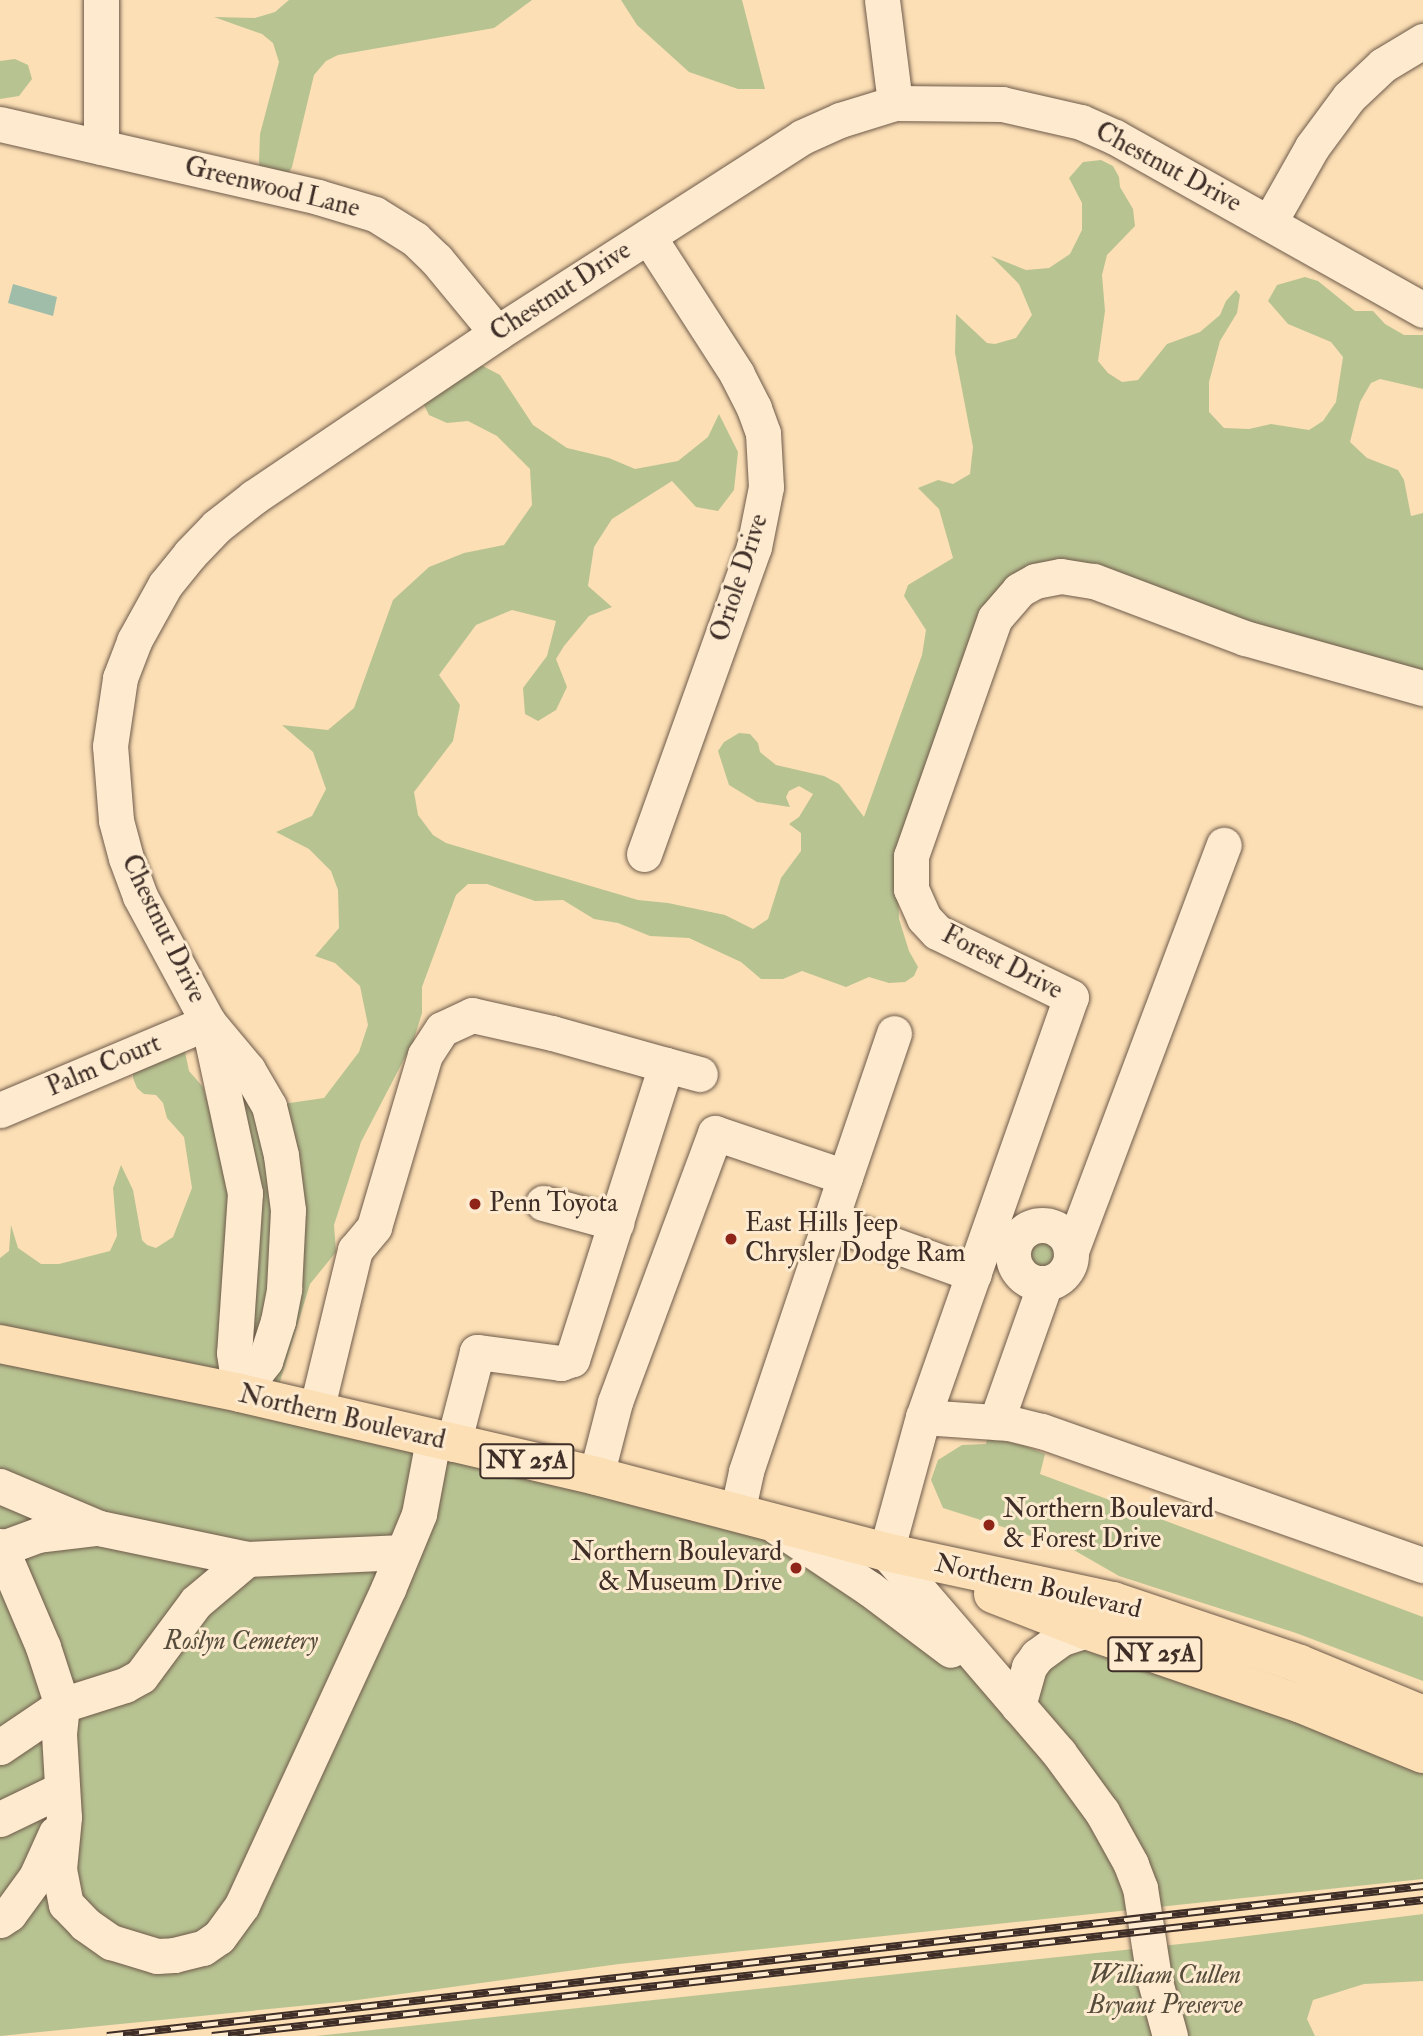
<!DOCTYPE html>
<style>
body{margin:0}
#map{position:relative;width:1423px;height:2036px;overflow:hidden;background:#fcdfb5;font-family:"IM FELL Double Pica",serif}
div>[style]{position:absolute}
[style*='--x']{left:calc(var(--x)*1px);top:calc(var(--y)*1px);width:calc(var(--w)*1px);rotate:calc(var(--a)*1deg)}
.green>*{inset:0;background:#b8c392}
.round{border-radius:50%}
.water>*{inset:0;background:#a0bdaa}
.roads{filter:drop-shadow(0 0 2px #6e5a4a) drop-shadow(0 0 2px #6e5a4a)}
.minor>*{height:35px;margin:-17.5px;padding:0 17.5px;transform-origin:17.5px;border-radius:17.5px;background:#fdeacf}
.minor>.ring{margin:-17.5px;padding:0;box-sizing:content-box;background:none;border:35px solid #fdeacf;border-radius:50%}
.major>*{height:38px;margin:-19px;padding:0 19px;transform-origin:19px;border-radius:19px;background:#fcdfb5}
.rail>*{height:8px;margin-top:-4px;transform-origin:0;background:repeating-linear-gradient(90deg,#fdeacf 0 16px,#3e2e27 0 32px);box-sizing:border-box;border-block:2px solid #3e2e27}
.dots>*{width:19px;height:19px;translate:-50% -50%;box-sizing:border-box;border:4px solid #fdeacf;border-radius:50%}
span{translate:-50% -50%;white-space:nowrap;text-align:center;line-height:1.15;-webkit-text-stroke:6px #fdeacf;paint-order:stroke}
.shield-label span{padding:2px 5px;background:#fdeacf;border:2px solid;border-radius:5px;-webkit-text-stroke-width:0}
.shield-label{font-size:24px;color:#3e2e27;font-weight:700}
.street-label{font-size:26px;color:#3e2e27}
.poi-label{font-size:26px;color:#3e2e27}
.left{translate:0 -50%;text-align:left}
.right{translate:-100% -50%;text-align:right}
.park-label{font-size:26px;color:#564c3c;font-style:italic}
</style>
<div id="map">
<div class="green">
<div style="clip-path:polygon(289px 0,532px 0,494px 28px,338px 55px,326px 61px,314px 75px,292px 167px,282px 184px,261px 179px,259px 161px,260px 134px,279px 62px,273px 43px,262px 34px,214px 17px,255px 18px,275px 12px)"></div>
<div style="clip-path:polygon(621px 0,742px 0,765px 89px,738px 89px,689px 72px,637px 25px)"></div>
<div style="clip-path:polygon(15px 59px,28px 65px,32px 79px,19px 96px,0 99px,0 61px)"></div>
<div style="clip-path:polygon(1101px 160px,1113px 166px,1119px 177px,1120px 187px,1133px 209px,1135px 226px,1107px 255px,1102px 275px,1105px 311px,1098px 361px,1108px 373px,1122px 382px,1138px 380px,1167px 344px,1200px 332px,1220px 315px,1226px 301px,1236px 290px,1240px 295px,1237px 313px,1220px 341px,1209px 382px,1209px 412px,1224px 428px,1249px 429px,1271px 424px,1309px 430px,1323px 421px,1336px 402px,1343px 357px,1331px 342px,1288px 324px,1268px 301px,1277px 285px,1305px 277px,1318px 281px,1355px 311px,1373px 311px,1385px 324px,1404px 335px,1423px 335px,1423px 389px,1380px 379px,1371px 383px,1360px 402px,1350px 442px,1367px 458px,1398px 470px,1404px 480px,1411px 516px,1423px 513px,1423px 688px,1094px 581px,1019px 590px,898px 888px,899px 919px,909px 951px,918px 967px,914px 976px,905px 982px,889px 983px,869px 977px,846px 987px,802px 971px,783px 979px,761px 979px,741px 962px,689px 938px,650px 936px,618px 923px,594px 919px,563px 900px,535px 901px,487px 884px,468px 884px,456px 895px,422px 987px,422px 1013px,413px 1042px,361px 1142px,334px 1225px,336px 1252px,310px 1284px,274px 1401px,718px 1508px,1025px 1685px,1087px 1632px,1423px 1757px,1423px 1879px,619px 1964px,350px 2001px,0 2036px,0 1258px,9px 1251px,11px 1225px,18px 1248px,41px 1264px,59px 1264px,110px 1251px,117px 1236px,113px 1188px,121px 1165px,133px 1190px,142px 1240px,147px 1245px,156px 1248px,173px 1237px,192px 1188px,184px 1137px,167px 1118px,163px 1103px,156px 1095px,144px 1094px,137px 1088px,133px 1078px,133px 1060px,184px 1047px,189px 1071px,203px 1087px,214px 1125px,208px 1022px,269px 1106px,324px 1098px,359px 1052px,368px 1025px,360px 986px,335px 963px,315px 956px,339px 928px,338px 890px,331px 871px,309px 849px,276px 832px,312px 816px,326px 789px,313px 752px,282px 725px,328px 730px,354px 708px,393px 600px,429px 567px,464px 553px,504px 545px,532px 505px,530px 469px,497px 436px,468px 421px,447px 423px,429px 415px,422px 401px,464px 367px,483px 366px,500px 375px,533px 425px,567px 448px,609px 458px,635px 469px,678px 461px,708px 437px,719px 414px,738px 452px,734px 490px,718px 511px,696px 507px,672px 481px,612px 519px,594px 547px,588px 586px,612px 607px,589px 616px,564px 646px,556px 659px,567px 687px,556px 710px,538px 721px,525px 714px,523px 688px,547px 656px,556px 621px,512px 610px,476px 625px,439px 675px,460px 705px,453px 741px,414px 792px,418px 815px,433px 835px,446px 843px,638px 900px,668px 903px,725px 915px,753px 929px,768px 919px,781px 878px,801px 851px,801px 833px,789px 824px,799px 817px,813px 794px,799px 786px,789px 791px,786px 797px,790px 807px,757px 802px,729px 785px,718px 751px,724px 742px,739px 733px,750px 734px,758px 743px,760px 752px,776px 765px,824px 776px,839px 784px,864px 817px,922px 655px,926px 630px,904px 596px,908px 585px,953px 558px,939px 509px,918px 488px,938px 480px,953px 484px,970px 474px,973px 447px,955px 353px,956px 314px,987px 343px,995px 344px,1016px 338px,1032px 315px,1019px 284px,991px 256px,1026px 270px,1049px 268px,1070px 254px,1082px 230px,1082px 203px,1069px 178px,1083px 162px)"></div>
<div class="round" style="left:1022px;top:1232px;width:42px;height:42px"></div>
<div style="clip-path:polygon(987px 1438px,1023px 1445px,1045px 1454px,1040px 1474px,1423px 1617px,1423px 1681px,1296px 1633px,1119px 1576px,1072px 1549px,943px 1508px,931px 1480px,938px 1460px,962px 1445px,986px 1444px)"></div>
<div style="clip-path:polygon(1423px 1914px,1423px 1981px,1364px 1984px,1313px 2000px,1307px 2019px,1315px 2036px,316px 2036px,1199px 1942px)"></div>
</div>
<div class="water">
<div style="clip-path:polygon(13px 284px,57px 297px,53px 316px,8px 303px)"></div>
</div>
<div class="roads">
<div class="minor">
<div style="--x:101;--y:0;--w:147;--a:90"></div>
<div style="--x:882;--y:0;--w:104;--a:82.8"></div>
<div style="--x:0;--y:124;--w:326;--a:12.9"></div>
<div style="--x:318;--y:197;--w:59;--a:16.6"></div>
<div style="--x:375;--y:214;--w:47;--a:32"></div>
<div style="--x:415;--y:239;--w:29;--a:44"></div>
<div style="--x:436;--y:259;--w:96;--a:50.5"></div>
<div style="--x:1269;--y:223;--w:87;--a:-60.5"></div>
<div style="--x:1312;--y:147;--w:62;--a:-53.5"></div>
<div style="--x:1349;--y:97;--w:47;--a:-43.3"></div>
<div style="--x:1383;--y:65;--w:47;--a:-31"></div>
<div style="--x:644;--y:854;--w:326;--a:-70.3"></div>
<div style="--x:754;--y:547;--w:61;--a:-78.7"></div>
<div style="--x:766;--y:487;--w:54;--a:-93.2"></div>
<div style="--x:763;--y:433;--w:27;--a:-110"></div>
<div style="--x:754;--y:408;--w:38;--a:-117"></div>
<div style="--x:737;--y:374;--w:164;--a:-122.8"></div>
<div style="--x:208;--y:1022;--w:175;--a:77.8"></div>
<div style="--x:245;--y:1193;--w:160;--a:93.9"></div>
<div style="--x:234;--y:1353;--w:40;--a:81.5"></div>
<div style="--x:240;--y:1393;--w:41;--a:-52"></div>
<div style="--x:265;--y:1361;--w:42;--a:-72"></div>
<div style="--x:278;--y:1321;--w:33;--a:-79"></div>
<div style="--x:284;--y:1289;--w:79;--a:-87.1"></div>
<div style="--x:288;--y:1210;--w:55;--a:-97.3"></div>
<div style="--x:281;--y:1155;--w:50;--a:-103.8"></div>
<div style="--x:269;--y:1106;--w:42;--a:-120.3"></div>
<div style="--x:248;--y:1070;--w:62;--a:-129.8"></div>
<div style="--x:208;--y:1022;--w:143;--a:-118.4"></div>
<div style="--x:140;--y:896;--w:40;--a:-110.2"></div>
<div style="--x:126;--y:858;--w:39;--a:-105"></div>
<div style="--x:116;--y:820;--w:74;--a:-94.6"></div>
<div style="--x:110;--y:746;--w:69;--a:-81.6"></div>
<div style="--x:120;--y:678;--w:40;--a:-69"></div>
<div style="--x:134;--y:641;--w:64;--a:-61"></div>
<div style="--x:165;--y:585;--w:40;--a:-51"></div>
<div style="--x:190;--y:554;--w:39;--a:-46"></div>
<div style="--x:217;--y:526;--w:47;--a:-38.1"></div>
<div style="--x:254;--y:497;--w:293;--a:-34"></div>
<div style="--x:497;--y:333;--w:363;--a:-32.7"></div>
<div style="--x:802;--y:137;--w:42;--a:-24.1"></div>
<div style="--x:840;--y:120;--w:58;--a:-17.2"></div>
<div style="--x:895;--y:103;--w:107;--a:0.5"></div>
<div style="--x:1002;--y:104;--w:81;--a:12.8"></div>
<div style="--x:1081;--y:122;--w:37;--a:24"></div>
<div style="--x:1115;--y:137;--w:353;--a:29.3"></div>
<div style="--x:666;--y:1065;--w:35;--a:15"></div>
<div style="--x:0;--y:1110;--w:226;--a:-22.9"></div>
<div style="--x:845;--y:1177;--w:152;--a:-71.2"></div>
<div style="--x:543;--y:1203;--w:76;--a:15.3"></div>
<div style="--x:830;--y:1222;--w:153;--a:19.9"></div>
<div class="ring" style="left:1013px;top:1225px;width:23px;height:23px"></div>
<div style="--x:1071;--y:1251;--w:434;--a:-69.4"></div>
<div style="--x:316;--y:1411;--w:166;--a:-76.4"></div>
<div style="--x:355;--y:1250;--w:30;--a:-50"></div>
<div style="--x:374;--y:1227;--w:179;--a:-73.5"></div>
<div style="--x:425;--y:1055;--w:31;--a:-57"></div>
<div style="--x:442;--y:1029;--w:33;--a:-25"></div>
<div style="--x:472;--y:1015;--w:82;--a:12.7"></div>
<div style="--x:552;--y:1033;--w:118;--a:15.7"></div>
<div style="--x:666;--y:1065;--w:309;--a:107.7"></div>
<div style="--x:572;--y:1359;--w:12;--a:160"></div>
<div style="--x:561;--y:1363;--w:85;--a:-172.5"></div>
<div style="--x:477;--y:1352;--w:95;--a:104.6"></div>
<div style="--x:923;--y:1417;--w:86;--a:4"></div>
<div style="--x:1009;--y:1423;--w:34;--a:14"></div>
<div style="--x:1042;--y:1431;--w:404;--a:19.4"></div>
<div style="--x:996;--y:1422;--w:146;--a:-70.5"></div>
<div style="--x:596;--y:1476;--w:76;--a:-75.6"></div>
<div style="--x:615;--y:1402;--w:287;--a:-69.6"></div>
<div style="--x:715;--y:1133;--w:137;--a:18.7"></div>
<div style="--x:845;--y:1177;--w:311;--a:108.6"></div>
<div style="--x:746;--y:1472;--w:42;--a:102.4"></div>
<div style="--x:0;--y:1486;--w:108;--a:23"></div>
<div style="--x:99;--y:1528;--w:151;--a:11.8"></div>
<div style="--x:247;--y:1559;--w:156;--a:-2.6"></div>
<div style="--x:777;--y:1527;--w:112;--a:33.7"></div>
<div style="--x:870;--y:1589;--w:101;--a:37"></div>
<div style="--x:0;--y:1546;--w:110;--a:66.9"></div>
<div style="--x:43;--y:1647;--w:61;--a:71.9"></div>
<div style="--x:62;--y:1705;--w:29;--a:96"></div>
<div style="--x:59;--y:1734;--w:83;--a:86.6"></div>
<div style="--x:64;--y:1817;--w:52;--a:95.5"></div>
<div style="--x:59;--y:1869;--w:36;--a:79"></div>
<div style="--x:66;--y:1904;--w:28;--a:46"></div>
<div style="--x:85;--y:1924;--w:32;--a:35"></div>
<div style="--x:111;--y:1942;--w:48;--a:16.9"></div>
<div style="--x:157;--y:1956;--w:17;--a:-3"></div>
<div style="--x:174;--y:1955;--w:30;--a:-14"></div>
<div style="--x:203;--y:1948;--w:19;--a:-35"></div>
<div style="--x:219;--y:1937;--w:39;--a:-54"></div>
<div style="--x:242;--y:1905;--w:348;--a:-65.2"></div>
<div style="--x:388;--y:1589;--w:81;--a:-67.5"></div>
<div style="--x:419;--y:1514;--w:75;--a:-79.3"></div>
<div style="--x:0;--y:1549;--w:40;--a:-20.2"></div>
<div style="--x:38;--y:1535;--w:57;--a:-7"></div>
<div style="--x:1018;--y:1706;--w:41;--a:-74.2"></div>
<div style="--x:1029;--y:1667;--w:14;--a:-54"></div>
<div style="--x:1037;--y:1656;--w:31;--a:-36"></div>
<div style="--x:1062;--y:1638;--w:25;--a:-18"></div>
<div style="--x:0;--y:1747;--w:75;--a:-34.1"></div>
<div style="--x:62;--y:1705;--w:66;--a:-17.6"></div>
<div style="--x:125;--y:1685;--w:18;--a:-29"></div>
<div style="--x:141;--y:1676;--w:92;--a:-53.4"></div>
<div style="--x:196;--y:1602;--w:67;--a:-40.1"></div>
<div style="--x:0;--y:1819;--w:69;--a:-25.8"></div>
<div style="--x:0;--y:1920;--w:11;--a:-34"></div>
<div style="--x:9;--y:1914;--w:46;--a:-53.9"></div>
<div style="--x:36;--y:1877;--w:48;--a:-65.6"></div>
<div style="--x:1170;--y:2036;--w:60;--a:-105.4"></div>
<div style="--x:1154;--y:1978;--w:91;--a:-98.8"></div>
<div style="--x:1140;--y:1888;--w:26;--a:-111"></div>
<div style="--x:1131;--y:1864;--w:60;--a:-119.1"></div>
<div style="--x:1102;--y:1812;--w:73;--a:-126.1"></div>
<div style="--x:1059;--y:1753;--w:265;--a:-130.7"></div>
<div style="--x:886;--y:1552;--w:140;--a:-74.7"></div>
<div style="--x:923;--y:1417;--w:445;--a:-70.6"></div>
<div style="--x:1071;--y:997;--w:149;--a:-154.1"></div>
<div style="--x:937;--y:932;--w:19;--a:-133"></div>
<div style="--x:924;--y:918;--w:32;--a:-114"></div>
<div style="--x:911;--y:889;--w:33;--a:-90"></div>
<div style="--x:911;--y:856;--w:252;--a:-70.6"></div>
<div style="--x:995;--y:618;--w:37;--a:-49"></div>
<div style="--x:1019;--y:590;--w:18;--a:-29"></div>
<div style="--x:1035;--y:581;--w:26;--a:-11"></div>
<div style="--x:1061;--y:576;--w:33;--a:9"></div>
<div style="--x:1094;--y:581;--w:161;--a:20.7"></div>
<div style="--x:1245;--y:638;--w:185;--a:15.7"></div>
</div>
<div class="major">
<div style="--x:0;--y:1344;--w:245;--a:11.5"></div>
<div style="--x:240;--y:1393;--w:366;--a:13.1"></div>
<div style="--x:596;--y:1476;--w:300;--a:14.7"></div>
<div style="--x:886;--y:1552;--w:232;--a:12.2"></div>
<div style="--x:1113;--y:1601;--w:197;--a:18.6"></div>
<div style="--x:1300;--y:1664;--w:133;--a:22.5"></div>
<div style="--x:993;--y:1594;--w:100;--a:21.2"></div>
<div style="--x:1086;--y:1630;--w:227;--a:19"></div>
<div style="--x:1301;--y:1704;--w:132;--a:22.3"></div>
</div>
</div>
<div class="rail">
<div style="--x:107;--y:2036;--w:1325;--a:-6.5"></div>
<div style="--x:212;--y:2036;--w:1219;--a:-6.41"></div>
</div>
<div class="dots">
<div style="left:475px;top:1204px;background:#8f2418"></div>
<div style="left:731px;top:1239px;background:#8f2418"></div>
<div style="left:989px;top:1525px;background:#8f2418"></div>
<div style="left:796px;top:1568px;background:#8f2418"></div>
</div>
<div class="shield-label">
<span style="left:527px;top:1461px">NY 25A</span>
<span style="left:1155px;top:1654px">NY 25A</span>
</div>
<div class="street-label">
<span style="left:1168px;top:168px;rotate:28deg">Chestnut Drive</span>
<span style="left:272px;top:188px;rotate:14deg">Greenwood Lane</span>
<span style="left:561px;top:292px;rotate:-33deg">Chestnut Drive</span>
<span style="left:740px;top:578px;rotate:-72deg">Oriole Drive</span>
<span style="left:163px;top:929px;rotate:64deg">Chestnut Drive</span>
<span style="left:1002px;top:963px;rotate:27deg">Forest Drive</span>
<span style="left:104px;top:1066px;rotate:-23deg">Palm Court</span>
<span style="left:342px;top:1418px;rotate:13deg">Northern Boulevard</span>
<span style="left:1038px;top:1587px;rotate:13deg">Northern Boulevard</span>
</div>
<div class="poi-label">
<span class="left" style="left:489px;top:1204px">Penn Toyota</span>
<span class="left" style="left:745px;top:1239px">East Hills Jeep<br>Chrysler Dodge Ram</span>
<span class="left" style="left:1003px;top:1525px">Northern Boulevard<br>&amp; Forest Drive</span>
<span class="right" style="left:782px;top:1568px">Northern Boulevard<br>&amp; Museum Drive</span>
</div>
<div class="park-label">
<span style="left:241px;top:1642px">Roslyn Cemetery</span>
<span style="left:1165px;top:1991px">William Cullen<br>Bryant Preserve</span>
</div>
</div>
